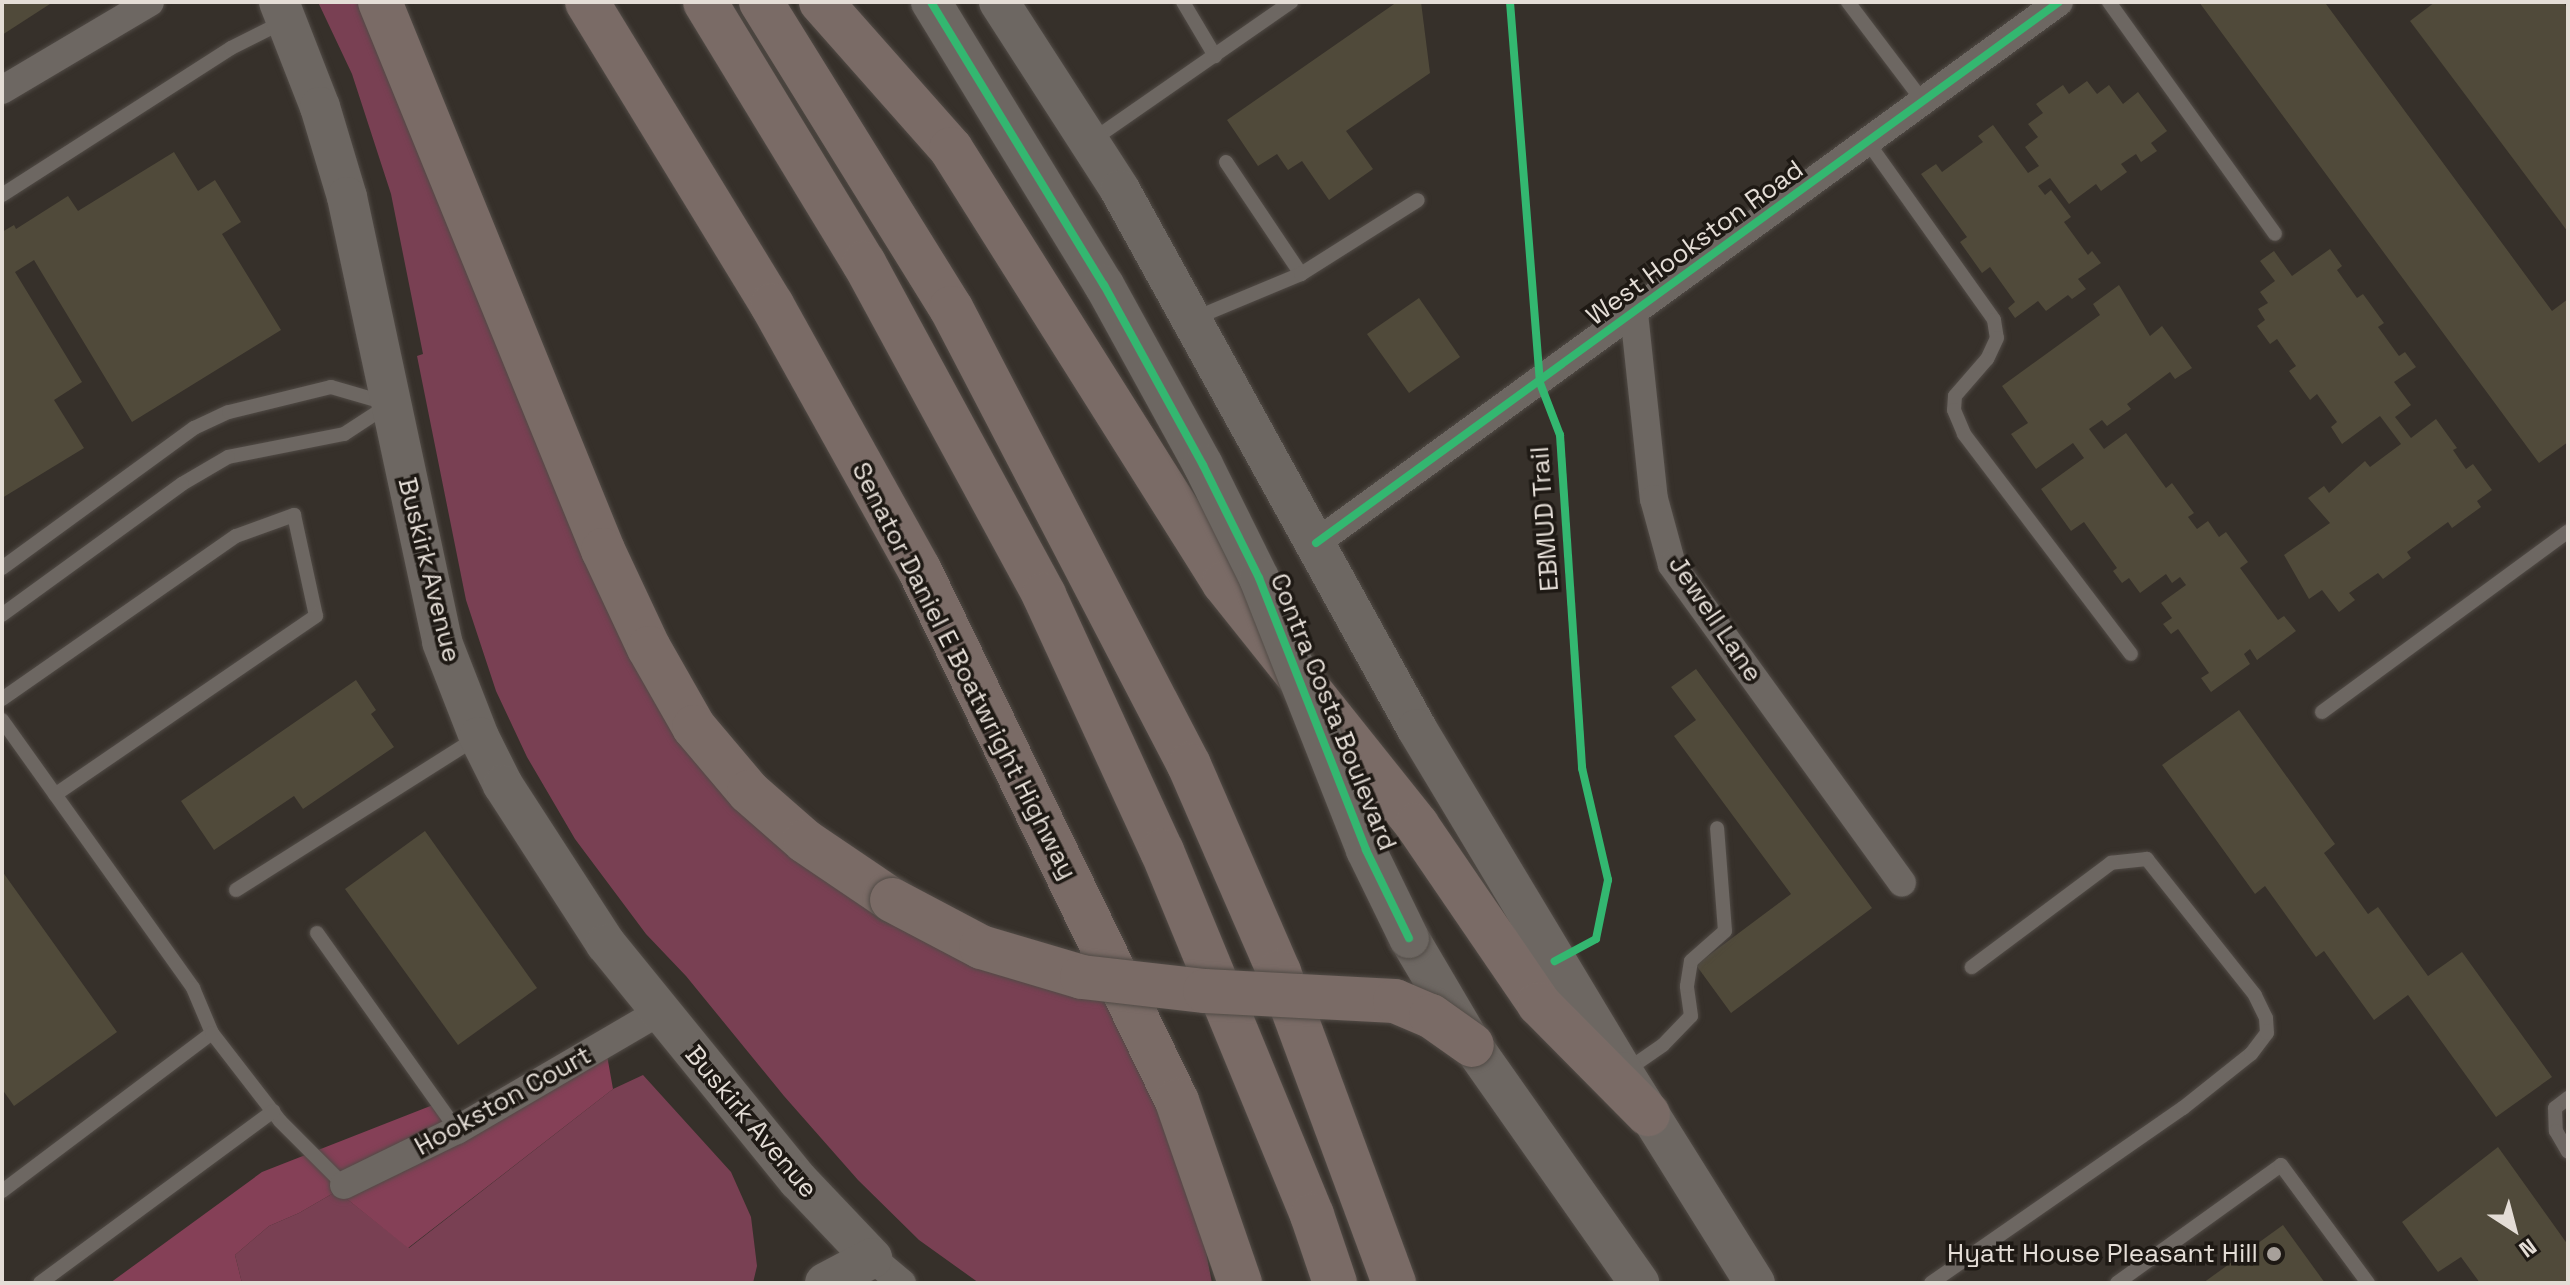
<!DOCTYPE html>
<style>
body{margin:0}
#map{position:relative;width:2570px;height:1285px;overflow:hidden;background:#36302a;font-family:"Space Grotesk",sans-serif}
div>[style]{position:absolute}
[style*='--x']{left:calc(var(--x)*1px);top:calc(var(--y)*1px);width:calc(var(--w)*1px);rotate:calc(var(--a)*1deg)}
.green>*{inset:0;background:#794053}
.forest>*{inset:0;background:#854057}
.building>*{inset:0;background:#504a3a}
.roads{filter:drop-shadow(0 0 2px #514b46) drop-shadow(0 0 2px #514b46)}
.lane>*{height:14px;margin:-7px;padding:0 7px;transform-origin:7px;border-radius:7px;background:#6d6762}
.street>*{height:28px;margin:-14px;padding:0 14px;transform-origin:14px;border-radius:14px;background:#6d6762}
.secondary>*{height:40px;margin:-20px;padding:0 20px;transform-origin:20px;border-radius:20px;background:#6d6762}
.highway>*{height:44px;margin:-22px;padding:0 22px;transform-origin:22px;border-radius:22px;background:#7a6b66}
.bridges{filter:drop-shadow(0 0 2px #514b46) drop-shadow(0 0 2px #514b46)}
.secondary-bridge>*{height:40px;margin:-20px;padding:0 20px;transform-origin:20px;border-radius:20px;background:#6d6762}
.highway-bridge>*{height:44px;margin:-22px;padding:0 22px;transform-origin:22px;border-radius:22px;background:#7a6b66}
.cycleway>*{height:8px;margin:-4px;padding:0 4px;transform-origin:4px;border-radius:4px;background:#33b770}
.dots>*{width:22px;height:22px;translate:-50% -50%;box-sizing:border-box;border:4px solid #1e1914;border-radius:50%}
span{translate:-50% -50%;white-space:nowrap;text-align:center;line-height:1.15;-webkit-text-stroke:7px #1e1914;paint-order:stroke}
.street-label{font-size:26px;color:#e4ddd6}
.poi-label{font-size:26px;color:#e4ddd6}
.right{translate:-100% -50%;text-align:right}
.frame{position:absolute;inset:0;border:4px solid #e4ddd6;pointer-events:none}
.north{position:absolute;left:2474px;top:1189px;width:80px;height:80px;-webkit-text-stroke:6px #1e1914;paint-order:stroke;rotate:144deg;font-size:22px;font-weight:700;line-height:32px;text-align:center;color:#e4ddd6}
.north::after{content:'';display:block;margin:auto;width:28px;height:36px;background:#e4ddd6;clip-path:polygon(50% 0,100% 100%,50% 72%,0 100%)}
</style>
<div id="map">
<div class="green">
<div style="clip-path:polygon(318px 2px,380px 2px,694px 727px,892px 900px,1118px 979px,1177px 1101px,1212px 1283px,979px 1283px,919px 1240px,858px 1180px,784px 1096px,686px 976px,646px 934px,575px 839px,527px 757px,496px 691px,466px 600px,417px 356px,423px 354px,391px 194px,352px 74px)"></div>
<div style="clip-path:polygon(643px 1075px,731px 1172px,751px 1217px,757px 1266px,753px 1283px,242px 1283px,235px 1255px,269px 1226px,299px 1213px,337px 1191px,409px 1248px,613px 1089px)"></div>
</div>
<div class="forest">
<div style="clip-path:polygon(605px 1044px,613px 1089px,408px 1248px,337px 1191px,299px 1213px,269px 1226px,235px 1255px,242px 1283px,110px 1283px,262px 1172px,438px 1103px,456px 1130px)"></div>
</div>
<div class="building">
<div style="clip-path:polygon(2px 2px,53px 2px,2px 35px)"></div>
<div style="clip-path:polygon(1397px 2px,1421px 2px,1430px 73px,1346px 131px,1373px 169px,1329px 200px,1302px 161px,1288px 170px,1277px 154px,1258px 166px,1227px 120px)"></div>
<div style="clip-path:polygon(2199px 2px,2329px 2px,2326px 4px,2552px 311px,2568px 299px,2568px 442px,2539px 463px)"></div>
<div style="clip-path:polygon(2435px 2px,2563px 2px,2568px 9px,2568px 232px,2410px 21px)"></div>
<div style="clip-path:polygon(2087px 81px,2097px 94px,2109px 85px,2123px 104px,2138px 92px,2167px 131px,2151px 143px,2157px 151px,2141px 162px,2136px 154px,2121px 164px,2127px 172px,2101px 191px,2096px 184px,2069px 204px,2050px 178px,2038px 186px,2045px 195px,2051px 190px,2071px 217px,2064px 222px,2088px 255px,2092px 251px,2101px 263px,2078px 279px,2086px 289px,2072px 299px,2068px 295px,2046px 311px,2038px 301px,2015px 318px,2008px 308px,2015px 302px,1990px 267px,1982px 273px,1960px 242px,1967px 237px,1921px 174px,1936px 164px,1942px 172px,1983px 142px,1978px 136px,1993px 125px,2028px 173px,2039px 166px,2025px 147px,2038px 137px,2028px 124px,2043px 113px,2036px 104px,2063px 85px,2069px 94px)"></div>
<div style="clip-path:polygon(174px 152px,198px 191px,215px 180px,241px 222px,222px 234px,281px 330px,132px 422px,34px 260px,15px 272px,82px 382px,54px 400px,84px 448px,2px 498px,2px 232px,14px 225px,16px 229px,68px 196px,78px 211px)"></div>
<div style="clip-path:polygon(2330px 249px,2342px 266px,2337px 270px,2357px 298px,2363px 294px,2384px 323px,2378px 327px,2399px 356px,2405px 352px,2416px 367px,2394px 382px,2411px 405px,2395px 417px,2411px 438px,2436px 419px,2457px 448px,2453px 450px,2466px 469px,2473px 464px,2492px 490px,2477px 501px,2481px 507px,2452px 528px,2448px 522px,2407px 552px,2411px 558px,2383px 579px,2378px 573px,2349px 593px,2355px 600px,2339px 612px,2322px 590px,2309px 599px,2284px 555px,2330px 523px,2308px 498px,2324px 486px,2329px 493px,2365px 461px,2370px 467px,2401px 444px,2380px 416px,2342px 444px,2331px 427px,2337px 422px,2317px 394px,2310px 400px,2289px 371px,2296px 366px,2277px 339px,2270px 344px,2257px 326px,2265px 320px,2258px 309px,2268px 303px,2260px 292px,2275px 281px,2260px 261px,2274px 251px,2292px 276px)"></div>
<div style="clip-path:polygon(2119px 285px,2150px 336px,2162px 326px,2192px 368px,2175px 379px,2170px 372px,2127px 404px,2131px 409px,2107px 426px,2102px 420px,2089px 429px,2104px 449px,2126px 433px,2166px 488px,2172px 483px,2194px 513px,2188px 517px,2197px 529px,2208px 521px,2219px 537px,2226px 532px,2248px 562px,2240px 568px,2278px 620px,2284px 616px,2296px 631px,2257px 660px,2250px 649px,2244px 654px,2250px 664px,2211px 692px,2201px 678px,2209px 673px,2178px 629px,2171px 634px,2163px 624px,2172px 618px,2161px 603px,2186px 585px,2180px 577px,2172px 583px,2166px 574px,2140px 593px,2129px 578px,2122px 583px,2113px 571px,2117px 568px,2084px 522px,2071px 531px,2041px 489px,2084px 458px,2073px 443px,2036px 469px,2011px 434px,2028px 423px,2002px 386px,2100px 315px,2093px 304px)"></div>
<div style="clip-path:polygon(1419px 298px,1460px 357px,1409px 393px,1367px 334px)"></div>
<div style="clip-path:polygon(1696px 669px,1872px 908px,1731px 1013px,1696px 965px,1791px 894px,1674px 736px,1696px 720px,1671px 687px)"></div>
<div style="clip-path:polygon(356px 680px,376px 710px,371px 714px,394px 747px,303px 809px,294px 796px,214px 850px,181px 801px)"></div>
<div style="clip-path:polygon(2239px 710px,2335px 844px,2324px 853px,2368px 914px,2378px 907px,2428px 976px,2462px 952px,2552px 1077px,2496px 1117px,2408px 995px,2374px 1020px,2324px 951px,2316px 957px,2265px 886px,2255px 894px,2162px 765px)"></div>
<div style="clip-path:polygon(425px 831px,537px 988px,458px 1045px,345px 889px)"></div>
<div style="clip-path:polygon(2px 871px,117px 1032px,14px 1106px,2px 1089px)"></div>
<div style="clip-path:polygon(2498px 1147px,2568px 1245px,2568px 1283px,2480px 1283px,2461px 1257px,2438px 1272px,2402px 1222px)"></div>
<div style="clip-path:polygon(2283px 1225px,2325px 1283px,2203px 1283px)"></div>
</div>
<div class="roads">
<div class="lane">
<div style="--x:1183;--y:2;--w:63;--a:59.3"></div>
<div style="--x:1848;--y:2;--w:123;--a:52.9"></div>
<div style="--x:2109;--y:2;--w:285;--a:54.4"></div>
<div style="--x:1091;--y:141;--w:244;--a:-34.8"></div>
<div style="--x:1867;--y:141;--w:219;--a:54.6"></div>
<div style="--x:1994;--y:320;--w:18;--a:81"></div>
<div style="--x:1997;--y:338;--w:23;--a:115"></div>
<div style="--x:1987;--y:359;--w:49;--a:130.9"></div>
<div style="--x:1955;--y:396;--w:14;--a:94"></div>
<div style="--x:1954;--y:410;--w:26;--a:67"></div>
<div style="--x:1964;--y:434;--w:276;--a:52.8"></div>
<div style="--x:1226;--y:162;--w:135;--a:56.2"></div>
<div style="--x:2;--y:195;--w:272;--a:-32.7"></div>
<div style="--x:231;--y:48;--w:58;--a:-26.6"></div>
<div style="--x:1193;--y:319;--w:117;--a:-22.6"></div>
<div style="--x:1301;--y:274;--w:138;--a:-32.3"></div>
<div style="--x:2;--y:568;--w:238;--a:-36.1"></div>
<div style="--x:194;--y:428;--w:38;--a:-25"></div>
<div style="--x:229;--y:412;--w:105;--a:-13.8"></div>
<div style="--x:331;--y:387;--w:61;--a:16.1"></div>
<div style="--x:390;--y:404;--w:55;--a:146.9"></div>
<div style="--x:344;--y:434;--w:118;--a:168.8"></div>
<div style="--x:228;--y:457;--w:53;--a:149.6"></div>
<div style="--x:182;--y:484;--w:223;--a:144"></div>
<div style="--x:2;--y:699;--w:285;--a:-34.9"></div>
<div style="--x:236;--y:536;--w:62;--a:-19.9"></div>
<div style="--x:294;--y:515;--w:103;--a:77.7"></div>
<div style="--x:316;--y:616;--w:316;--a:145.6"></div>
<div style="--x:2322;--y:712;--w:305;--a:-36.3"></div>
<div style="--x:2;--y:720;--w:329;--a:54.5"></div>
<div style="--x:193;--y:988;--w:49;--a:67.1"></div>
<div style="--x:212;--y:1033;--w:263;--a:143"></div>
<div style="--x:236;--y:890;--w:283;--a:-32.3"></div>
<div style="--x:317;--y:933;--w:242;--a:54.6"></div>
<div style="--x:212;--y:1033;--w:111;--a:52.3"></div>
<div style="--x:280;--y:1121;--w:91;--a:45"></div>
<div style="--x:1624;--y:1072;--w:47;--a:-34.7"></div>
<div style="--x:1663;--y:1045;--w:40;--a:-46"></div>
<div style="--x:1691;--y:1016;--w:30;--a:-98"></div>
<div style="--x:1687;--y:986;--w:25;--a:-81"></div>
<div style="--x:1691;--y:961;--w:45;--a:-41.4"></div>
<div style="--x:1725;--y:931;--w:103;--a:-94.4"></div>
<div style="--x:2568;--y:1098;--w:16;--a:142"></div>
<div style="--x:2555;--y:1108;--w:23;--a:88"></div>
<div style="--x:2556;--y:1131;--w:24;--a:60"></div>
<div style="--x:40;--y:1283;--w:290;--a:-36.4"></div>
<div style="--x:1931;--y:1283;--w:307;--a:-34.8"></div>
<div style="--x:2183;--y:1108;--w:87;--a:-38.5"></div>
<div style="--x:2251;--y:1054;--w:26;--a:-53"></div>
<div style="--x:2267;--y:1033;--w:15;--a:-94"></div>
<div style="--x:2266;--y:1018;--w:25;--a:-116"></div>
<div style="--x:2255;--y:995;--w:174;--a:-128.5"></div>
<div style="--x:2147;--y:859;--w:36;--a:174"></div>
<div style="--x:2111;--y:863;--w:174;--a:143.2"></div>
<div style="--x:2117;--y:1283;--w:202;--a:-35.7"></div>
<div style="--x:2281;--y:1165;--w:147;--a:53.6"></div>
</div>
<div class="street">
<div style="--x:2;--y:90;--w:172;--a:-30.7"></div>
<div style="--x:1634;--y:313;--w:187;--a:83.9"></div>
<div style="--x:1654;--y:499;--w:68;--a:74.7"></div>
<div style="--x:1672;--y:565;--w:392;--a:54.1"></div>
<div style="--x:1316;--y:543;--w:919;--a:-36.06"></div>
<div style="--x:344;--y:1185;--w:126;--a:-26"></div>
<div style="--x:457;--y:1130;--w:234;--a:-30.3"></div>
<div style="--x:872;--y:1258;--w:39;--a:40"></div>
</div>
<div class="secondary">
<div style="--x:279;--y:2;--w:113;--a:68.7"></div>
<div style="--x:320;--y:107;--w:94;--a:73.3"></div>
<div style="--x:347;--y:197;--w:455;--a:77.9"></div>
<div style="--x:442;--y:642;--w:102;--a:68.7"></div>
<div style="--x:479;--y:737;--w:54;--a:63.4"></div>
<div style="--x:503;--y:785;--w:189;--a:57.1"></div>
<div style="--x:606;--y:944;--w:304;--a:50.9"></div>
<div style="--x:798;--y:1180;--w:108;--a:46.5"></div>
<div style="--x:999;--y:2;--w:224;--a:57.2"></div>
<div style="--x:1120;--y:190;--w:615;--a:61.14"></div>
<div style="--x:1417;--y:729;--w:400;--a:59"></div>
<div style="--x:1623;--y:1072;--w:249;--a:58"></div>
<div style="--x:1409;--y:938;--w:124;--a:59.5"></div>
<div style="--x:1472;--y:1045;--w:291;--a:54.9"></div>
<div style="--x:825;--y:1283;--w:53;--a:-28"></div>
</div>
<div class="highway">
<div style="--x:380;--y:2;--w:592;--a:67.86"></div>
<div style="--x:603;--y:550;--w:108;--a:64.9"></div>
<div style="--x:649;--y:648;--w:91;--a:60.3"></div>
<div style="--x:694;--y:727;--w:85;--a:49.8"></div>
<div style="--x:749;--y:792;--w:74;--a:41.2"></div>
<div style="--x:805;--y:841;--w:105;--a:34.1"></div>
<div style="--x:587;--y:2;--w:355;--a:58.6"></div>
<div style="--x:772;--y:305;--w:302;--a:60.9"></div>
<div style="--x:919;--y:569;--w:591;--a:64.13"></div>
<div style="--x:1177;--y:1101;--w:193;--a:70.9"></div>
<div style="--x:705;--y:2;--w:306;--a:58.7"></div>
<div style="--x:864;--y:263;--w:378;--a:61.5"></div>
<div style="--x:1044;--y:595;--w:282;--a:65.3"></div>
<div style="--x:1162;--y:851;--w:394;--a:67.6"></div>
<div style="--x:1312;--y:1215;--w:72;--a:71.3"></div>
<div style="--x:761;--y:2;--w:360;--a:58.2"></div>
<div style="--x:951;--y:308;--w:515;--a:62.49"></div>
<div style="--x:1189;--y:765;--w:226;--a:66.5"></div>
<div style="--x:1279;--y:972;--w:332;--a:69.7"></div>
<div style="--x:821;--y:2;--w:196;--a:48.5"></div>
<div style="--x:951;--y:149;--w:513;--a:57.83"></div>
<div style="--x:1224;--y:583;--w:310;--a:51.4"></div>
<div style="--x:1417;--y:825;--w:217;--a:55.7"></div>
<div style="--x:1539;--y:1004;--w:155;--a:45.3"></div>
</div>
</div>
<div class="bridges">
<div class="secondary-bridge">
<div style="--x:931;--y:2;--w:332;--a:58.6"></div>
<div style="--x:1104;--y:285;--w:205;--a:61.2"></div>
<div style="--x:1203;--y:465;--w:126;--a:63.6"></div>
<div style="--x:1259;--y:578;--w:292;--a:68.5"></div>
<div style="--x:1366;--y:850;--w:98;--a:64"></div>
</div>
<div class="highway-bridge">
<div style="--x:892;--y:900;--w:101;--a:27.8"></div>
<div style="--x:981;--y:947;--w:105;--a:16.5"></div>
<div style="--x:1082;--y:977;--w:124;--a:6.5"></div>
<div style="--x:1205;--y:991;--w:190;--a:3"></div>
<div style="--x:1395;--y:1001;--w:39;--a:23"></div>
<div style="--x:1431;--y:1016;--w:50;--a:35.3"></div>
</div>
</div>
<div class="cycleway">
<div style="--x:931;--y:2;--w:332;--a:58.6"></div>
<div style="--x:1104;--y:285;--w:205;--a:61.2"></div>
<div style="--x:1203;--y:465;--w:126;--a:63.6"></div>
<div style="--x:1259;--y:578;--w:292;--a:68.5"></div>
<div style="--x:1366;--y:850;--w:98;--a:64"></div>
<div style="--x:1510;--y:2;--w:382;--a:85.5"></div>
<div style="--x:1540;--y:383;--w:56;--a:69"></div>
<div style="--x:1560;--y:435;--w:334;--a:86.2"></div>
<div style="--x:1582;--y:768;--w:115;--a:76.9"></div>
<div style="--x:1608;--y:880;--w:60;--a:101.5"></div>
<div style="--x:1596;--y:939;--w:47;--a:151.8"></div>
<div style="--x:1316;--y:543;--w:919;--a:-36.06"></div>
</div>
<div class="dots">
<div style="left:2274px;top:1254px;background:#a7a09a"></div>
</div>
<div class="street-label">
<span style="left:1695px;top:243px;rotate:-36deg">West Hookston Road</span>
<span style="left:1545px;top:519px;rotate:-94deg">EBMUD Trail</span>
<span style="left:429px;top:570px;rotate:76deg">Buskirk Avenue</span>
<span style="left:1715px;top:619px;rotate:56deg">Jewell Lane</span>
<span style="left:964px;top:671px;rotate:63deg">Senator Daniel E Boatwright Highway</span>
<span style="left:1333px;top:712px;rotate:68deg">Contra Costa Boulevard</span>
<span style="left:503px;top:1101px;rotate:-29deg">Hookston Court</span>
<span style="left:751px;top:1122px;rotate:50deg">Buskirk Avenue</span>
</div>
<div class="poi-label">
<span class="right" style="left:2258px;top:1254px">Hyatt House Pleasant Hill</span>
</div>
<div class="frame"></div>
<div class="north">N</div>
</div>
